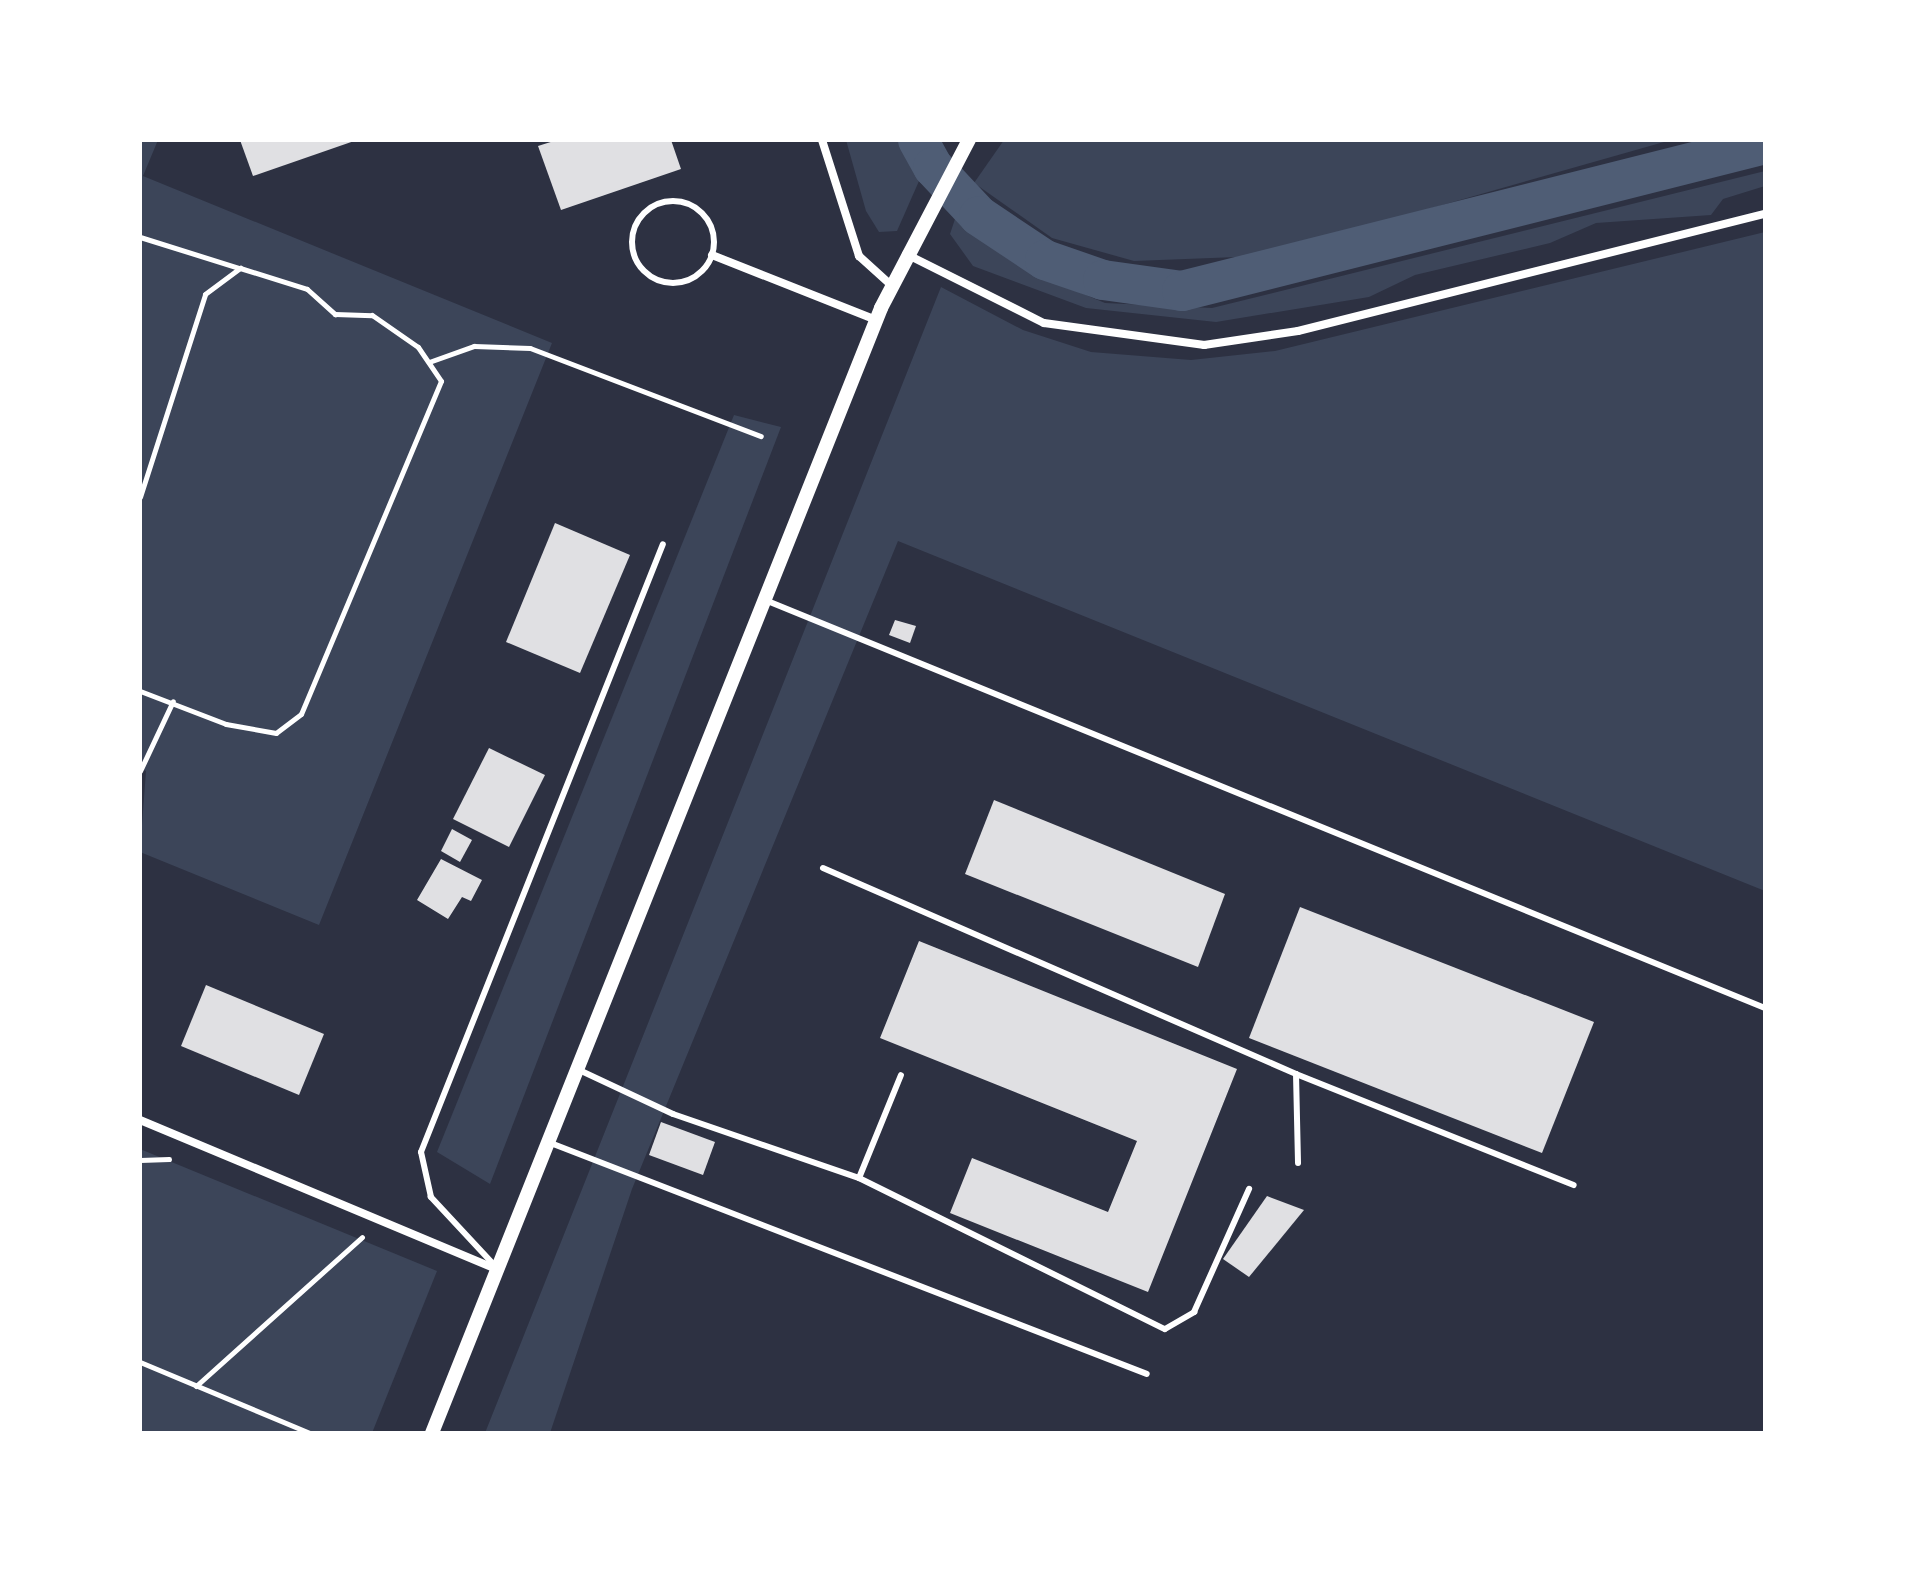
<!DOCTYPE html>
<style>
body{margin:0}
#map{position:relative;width:1905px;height:1573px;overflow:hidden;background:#2d3142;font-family:Cabin,sans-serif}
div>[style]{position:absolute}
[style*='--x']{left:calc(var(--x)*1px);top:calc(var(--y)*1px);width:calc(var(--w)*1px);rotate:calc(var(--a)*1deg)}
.green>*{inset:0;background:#3c4559}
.canal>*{height:40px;margin:-20px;padding:0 20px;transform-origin:20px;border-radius:20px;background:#4f5d75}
.building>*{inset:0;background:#e0e0e3}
.path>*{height:5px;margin:-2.5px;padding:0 2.5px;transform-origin:2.5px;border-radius:2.5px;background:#fff}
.service>*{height:6px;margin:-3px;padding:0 3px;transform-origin:3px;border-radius:3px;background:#fff}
.service>.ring{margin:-3px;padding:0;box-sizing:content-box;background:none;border:6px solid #fff;border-radius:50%}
.minor>*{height:8px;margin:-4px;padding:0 4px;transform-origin:4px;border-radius:4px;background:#fff}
.tertiary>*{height:14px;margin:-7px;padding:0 7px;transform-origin:7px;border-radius:7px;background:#fff}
span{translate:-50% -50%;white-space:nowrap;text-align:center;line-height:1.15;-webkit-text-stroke:6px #fff;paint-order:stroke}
.frame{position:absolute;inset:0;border:142px solid #fff;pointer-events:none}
</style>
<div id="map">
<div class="green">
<div style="clip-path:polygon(140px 140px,158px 140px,143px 176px,552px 343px,319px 925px,140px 852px,146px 771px,140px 768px)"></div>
<div style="clip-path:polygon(846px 140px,898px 140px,919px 181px,897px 231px,879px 232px,866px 211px)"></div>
<div style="clip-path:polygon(1004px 140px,1671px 140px,1263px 256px,1134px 261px,1052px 238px,974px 183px)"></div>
<div style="clip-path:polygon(1765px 171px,1765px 186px,1723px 199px,1711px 215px,1596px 223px,1550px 243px,1415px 275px,1369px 297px,1216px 322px,1086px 308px,973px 266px,950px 234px,956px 216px,1033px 273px,1105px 303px,1212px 308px)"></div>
<div style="clip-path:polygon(1765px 232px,1765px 891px,898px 541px,632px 1189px,550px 1433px,485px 1433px,941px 287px,1023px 330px,1091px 352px,1191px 360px,1275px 351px)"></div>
<div style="clip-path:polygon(734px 415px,781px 427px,490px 1184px,437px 1152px)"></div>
<div style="clip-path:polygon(140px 1149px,437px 1271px,372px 1433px,140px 1433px)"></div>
</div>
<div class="canal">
<div style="--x:918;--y:140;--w:31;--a:61"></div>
<div style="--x:933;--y:167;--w:67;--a:46.8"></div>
<div style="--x:979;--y:216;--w:79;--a:33.7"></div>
<div style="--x:1045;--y:260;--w:61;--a:19"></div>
<div style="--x:1103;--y:280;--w:80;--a:7.9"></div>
<div style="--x:1182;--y:291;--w:601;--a:-14.15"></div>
</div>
<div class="building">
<div style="clip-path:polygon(240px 140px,357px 140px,253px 176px)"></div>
<div style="clip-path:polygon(557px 140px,671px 140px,681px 169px,561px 210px,538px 146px)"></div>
<div style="clip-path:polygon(555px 523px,630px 555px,580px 673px,506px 642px)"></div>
<div style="clip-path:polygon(895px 620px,916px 626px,910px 643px,889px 635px)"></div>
<div style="clip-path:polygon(489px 748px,545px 775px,509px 847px,453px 819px)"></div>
<div style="clip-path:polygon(994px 800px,1225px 894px,1198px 967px,965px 874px)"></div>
<div style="clip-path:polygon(452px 829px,472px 840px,460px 862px,441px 851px)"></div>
<div style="clip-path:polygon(441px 859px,482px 880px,471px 901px,462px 897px,448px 919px,417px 900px)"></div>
<div style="clip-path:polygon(1300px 907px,1594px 1022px,1542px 1153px,1249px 1038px)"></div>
<div style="clip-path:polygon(919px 941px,1237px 1069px,1148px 1292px,950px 1213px,972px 1158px,1108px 1212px,1137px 1141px,880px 1038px)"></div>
<div style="clip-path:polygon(206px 985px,324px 1034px,299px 1095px,181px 1046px)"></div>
<div style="clip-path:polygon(661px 1122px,715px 1142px,703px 1175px,649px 1155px)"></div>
<div style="clip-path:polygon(1267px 1196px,1304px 1210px,1249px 1277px,1223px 1259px)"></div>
</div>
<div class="path">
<div style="--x:140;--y:237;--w:104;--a:17.4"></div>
<div style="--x:429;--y:362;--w:48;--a:-19.6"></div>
<div style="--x:474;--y:346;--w:56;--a:2"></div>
<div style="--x:530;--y:348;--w:247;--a:20.9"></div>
<div style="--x:140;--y:497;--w:213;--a:-72.2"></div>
<div style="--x:205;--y:294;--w:44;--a:-36.6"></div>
<div style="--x:240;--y:268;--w:70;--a:17.4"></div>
<div style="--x:307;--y:289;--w:38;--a:42"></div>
<div style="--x:335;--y:314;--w:37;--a:2"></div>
<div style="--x:372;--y:315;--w:56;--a:34.8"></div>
<div style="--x:418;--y:347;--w:41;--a:55.9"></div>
<div style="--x:441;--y:381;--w:361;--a:112.8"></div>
<div style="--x:301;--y:714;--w:31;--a:143"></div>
<div style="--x:276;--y:733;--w:51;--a:-169.8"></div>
<div style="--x:226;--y:724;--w:92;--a:-159"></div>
<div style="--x:140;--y:771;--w:77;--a:-64.8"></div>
<div style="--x:140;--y:1160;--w:29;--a:-2"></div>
<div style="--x:140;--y:1362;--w:184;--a:22.7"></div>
<div style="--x:196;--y:1386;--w:223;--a:-41.9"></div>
</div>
<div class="service">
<div class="ring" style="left:632px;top:201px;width:76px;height:76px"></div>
<div style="--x:765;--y:600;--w:1080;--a:22.2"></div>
<div style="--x:823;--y:868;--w:516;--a:23.53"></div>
<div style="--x:1296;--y:1074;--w:299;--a:21.8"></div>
<div style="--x:577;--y:1069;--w:106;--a:25.1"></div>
<div style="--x:673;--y:1114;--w:197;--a:19"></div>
<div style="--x:859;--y:1178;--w:341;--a:26.3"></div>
<div style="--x:1165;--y:1329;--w:34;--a:-30"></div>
<div style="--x:1194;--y:1312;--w:135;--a:-65.9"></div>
<div style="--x:1296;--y:1074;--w:89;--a:88.7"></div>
<div style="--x:548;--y:1142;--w:642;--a:21.17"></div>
<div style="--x:859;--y:1178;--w:111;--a:-67.8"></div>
<div style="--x:496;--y:1267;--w:96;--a:-132.9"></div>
<div style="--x:431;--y:1197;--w:46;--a:-102.5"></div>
<div style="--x:421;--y:1152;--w:654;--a:-68.3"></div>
</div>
<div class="minor">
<div style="--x:822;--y:140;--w:122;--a:72.3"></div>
<div style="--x:859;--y:256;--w:43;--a:42.2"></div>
<div style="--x:906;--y:254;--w:154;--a:26.6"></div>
<div style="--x:1044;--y:323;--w:162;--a:7.8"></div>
<div style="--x:1204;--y:345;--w:95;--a:-8.5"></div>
<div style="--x:1298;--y:331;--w:481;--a:-14.1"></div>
<div style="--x:712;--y:255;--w:176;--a:21.6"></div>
<div style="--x:140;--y:1120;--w:387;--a:22.7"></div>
</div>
<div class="tertiary">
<div style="--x:432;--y:1433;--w:1211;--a:-68.24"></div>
<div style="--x:881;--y:308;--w:190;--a:-62.4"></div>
</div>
<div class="frame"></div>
</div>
